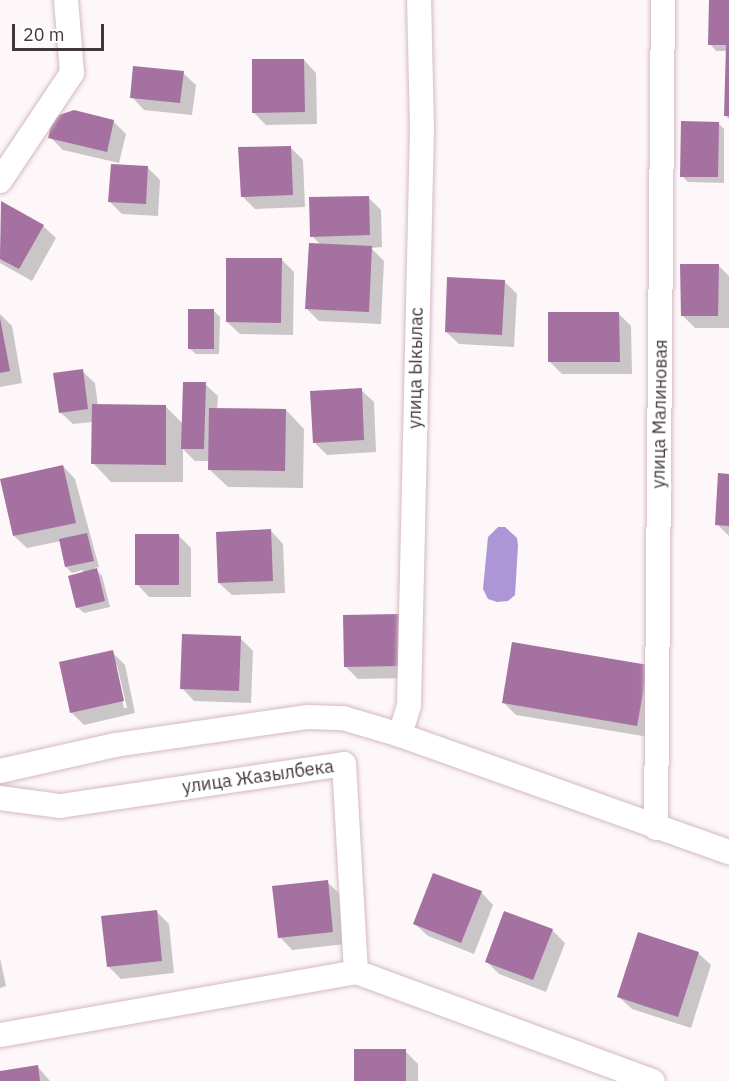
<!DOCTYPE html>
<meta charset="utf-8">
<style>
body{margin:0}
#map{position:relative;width:729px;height:1081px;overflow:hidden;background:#fdf7f9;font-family:"IBM Plex Sans",sans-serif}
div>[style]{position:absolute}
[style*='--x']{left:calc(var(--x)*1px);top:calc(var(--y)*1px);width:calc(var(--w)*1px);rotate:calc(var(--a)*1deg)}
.water>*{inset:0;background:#ac96d5}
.shadow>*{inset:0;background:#0003}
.building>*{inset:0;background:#a471a1}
.roads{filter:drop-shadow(0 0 2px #d4b9c1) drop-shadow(0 0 2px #d4b9c1)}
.street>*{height:24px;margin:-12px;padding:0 12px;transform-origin:12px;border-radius:12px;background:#fff}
span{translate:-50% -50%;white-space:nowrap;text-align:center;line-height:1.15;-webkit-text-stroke:6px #fff;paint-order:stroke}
.street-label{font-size:18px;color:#42373b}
.scale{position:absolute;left:12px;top:24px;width:92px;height:27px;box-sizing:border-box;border:3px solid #42373b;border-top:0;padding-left:8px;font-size:18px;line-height:21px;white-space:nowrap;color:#42373b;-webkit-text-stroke:4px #fff;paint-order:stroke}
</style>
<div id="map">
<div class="water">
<div style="clip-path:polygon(498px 527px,505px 527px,517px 538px,518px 546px,515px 595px,508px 601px,497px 602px,488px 599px,483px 589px,488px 537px)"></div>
</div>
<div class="shadow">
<div style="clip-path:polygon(711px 0,729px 0,729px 119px,726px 116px,727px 51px,716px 51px,710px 44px)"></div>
<div style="clip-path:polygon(304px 60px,316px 73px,317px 124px,266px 125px,253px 112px)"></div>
<div style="clip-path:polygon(183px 73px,196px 85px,192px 115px,144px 110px,132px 97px)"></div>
<div style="clip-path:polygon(113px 121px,126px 134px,119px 163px,63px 150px,50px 137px)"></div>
<div style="clip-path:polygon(718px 123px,724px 129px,724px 183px,688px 182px,682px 176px)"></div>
<div style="clip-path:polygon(290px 147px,303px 160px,305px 207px,255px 209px,242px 196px)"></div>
<div style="clip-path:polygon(148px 168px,160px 180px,158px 216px,122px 214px,110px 202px)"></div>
<div style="clip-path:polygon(369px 198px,381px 210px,382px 247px,371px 248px,384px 261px,381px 324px,319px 321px,307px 309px,321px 245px,312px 236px)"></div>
<div style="clip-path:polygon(2px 203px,43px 226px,56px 238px,32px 281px,0 263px)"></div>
<div style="clip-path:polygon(281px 259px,294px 272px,293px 335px,240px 334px,227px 322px)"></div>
<div style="clip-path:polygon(718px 265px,729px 276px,729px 328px,695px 328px,682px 315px)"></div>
<div style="clip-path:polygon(505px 282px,517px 294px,514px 347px,459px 344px,446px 332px)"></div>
<div style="clip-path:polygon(214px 311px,220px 317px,219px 354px,196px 354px,189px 348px)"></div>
<div style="clip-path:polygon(0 314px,12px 326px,22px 383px,0 387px)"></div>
<div style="clip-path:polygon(619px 314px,631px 326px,632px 374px,562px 374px,549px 361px)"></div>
<div style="clip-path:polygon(82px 371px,95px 383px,98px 406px,165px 406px,183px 424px,205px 384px,218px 396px,217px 410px,286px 410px,304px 429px,303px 488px,228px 487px,209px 469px,209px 461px,195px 461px,183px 449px,183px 482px,111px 482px,93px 463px,93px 422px,73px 424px,60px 412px)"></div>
<div style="clip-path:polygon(361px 390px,374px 402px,376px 452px,327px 455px,314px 442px)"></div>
<div style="clip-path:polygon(63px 466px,75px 479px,99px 567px,94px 568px,102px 576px,110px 607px,84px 613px,77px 607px,83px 570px,72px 573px,66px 567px,61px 541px,27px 548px,14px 536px)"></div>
<div style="clip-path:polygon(729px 475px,729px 536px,717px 524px)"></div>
<div style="clip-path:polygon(271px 531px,283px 544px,285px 593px,232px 595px,219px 583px)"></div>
<div style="clip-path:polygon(179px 536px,191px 548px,191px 597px,149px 597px,137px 584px)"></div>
<div style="clip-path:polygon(398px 616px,411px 678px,358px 679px,345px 666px)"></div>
<div style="clip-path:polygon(240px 638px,253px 651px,251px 703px,194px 701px,182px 688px)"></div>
<div style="clip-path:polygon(513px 644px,659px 679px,649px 737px,516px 715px,503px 702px)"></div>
<div style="clip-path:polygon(evenodd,112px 652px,125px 665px,135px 713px,84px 725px,71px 712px,112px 652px,114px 665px,117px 665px,127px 708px,124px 708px,114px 665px)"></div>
<div style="clip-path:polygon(327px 882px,340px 894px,345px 944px,292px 950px,280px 937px)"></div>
<div style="clip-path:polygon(481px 892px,493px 905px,474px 954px,428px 936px,415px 924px)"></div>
<div style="clip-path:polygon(156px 911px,169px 924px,174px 973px,121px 979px,109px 967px)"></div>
<div style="clip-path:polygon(552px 930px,565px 943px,546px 992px,499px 974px,487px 962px)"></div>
<div style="clip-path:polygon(698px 953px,711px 965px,691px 1028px,632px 1009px,619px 997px)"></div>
<div style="clip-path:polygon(0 958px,6px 986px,0 988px)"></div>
<div style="clip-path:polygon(405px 1051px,418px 1064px,418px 1081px,355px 1081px)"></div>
<div style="clip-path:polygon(37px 1066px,50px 1081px,0 1081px,0 1072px)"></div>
</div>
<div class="building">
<div style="clip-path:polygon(709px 0,729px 0,729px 116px,724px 116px,726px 45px,708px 45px)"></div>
<div style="clip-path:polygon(252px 59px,304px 59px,305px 112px,252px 113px)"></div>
<div style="clip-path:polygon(133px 66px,184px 71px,180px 103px,130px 98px)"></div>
<div style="clip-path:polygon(74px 110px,114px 120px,107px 152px,48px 138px,53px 117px)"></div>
<div style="clip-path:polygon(681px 121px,719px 122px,718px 177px,680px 177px)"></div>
<div style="clip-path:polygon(291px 146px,293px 195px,241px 197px,238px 147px)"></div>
<div style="clip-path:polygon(111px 164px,148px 166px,146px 204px,108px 202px)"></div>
<div style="clip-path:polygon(369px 196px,370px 235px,310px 237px,309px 197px)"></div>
<div style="clip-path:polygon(1px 201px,44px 225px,19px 269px,0 259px)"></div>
<div style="clip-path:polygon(309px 243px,372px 246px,369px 312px,305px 309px)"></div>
<div style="clip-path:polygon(226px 258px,282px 258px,281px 323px,226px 322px)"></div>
<div style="clip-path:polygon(680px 264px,719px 264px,718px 316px,681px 316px)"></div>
<div style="clip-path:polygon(447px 277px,505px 280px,502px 335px,445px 332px)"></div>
<div style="clip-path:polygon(188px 309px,214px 309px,214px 349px,188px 349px)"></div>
<div style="clip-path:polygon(548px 312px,619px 312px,620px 362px,548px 362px)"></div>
<div style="clip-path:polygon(0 318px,10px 371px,0 373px)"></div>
<div style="clip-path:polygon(83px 369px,88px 409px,59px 413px,53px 373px)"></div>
<div style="clip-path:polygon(183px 382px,206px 382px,204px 449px,181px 449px)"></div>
<div style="clip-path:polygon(362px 388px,364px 440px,313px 443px,310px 391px)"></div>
<div style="clip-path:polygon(92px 404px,166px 405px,166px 465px,91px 464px)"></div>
<div style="clip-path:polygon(209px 408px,286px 409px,285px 471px,208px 470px)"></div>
<div style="clip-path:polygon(63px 465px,76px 523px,13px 536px,0 479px)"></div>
<div style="clip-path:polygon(718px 473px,729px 474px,729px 526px,715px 525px)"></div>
<div style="clip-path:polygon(271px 529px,273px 581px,218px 583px,216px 532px)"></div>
<div style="clip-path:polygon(87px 533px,94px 561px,65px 567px,59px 539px)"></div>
<div style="clip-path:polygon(135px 534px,179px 534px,179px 585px,135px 585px)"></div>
<div style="clip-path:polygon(97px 568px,105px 601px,76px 608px,68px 576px)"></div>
<div style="clip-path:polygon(399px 614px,399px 666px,344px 667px,343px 615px)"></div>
<div style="clip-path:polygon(182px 634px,241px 636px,239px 691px,180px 689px)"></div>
<div style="clip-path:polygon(512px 642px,648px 665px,637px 726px,502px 703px)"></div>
<div style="clip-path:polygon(113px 650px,124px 701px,70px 713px,59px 662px)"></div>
<div style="clip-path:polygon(433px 873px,482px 891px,461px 943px,413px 924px)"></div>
<div style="clip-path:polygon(328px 880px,333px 932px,278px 938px,272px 886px)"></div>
<div style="clip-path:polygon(157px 910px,162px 961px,107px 967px,101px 916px)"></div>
<div style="clip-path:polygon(504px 911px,553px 929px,533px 980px,485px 962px)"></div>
<div style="clip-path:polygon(638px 932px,699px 952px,678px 1017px,617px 997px)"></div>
<div style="clip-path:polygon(354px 1049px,406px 1049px,406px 1081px,354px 1081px)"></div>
<div style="clip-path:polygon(38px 1065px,40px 1081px,0 1081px,0 1071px)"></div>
</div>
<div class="roads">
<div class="street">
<div style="--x:0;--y:181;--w:130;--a:-56.3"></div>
<div style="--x:72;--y:73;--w:73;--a:-94.7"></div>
<div style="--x:400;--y:735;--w:31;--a:-73"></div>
<div style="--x:409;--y:705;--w:576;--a:-88.71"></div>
<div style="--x:422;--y:129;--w:129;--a:-91.3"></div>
<div style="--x:0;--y:771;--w:118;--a:-12.7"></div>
<div style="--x:115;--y:745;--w:195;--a:-8.3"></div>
<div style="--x:308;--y:717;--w:35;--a:2"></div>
<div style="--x:343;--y:718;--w:59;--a:16.6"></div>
<div style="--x:400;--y:735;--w:349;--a:19.6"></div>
<div style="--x:0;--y:798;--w:61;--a:7.6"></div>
<div style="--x:60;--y:806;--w:287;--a:-8.4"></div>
<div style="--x:344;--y:764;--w:208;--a:86.7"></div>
<div style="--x:656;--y:828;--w:828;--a:-89.52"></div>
<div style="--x:0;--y:1035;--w:362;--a:-10"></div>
<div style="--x:356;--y:972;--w:316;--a:20.2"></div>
</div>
</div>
<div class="street-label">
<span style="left:416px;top:368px;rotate:-89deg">улица Ыкылас</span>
<span style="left:660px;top:414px;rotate:-89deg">улица Малиновая</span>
<span style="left:258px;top:777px;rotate:-8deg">улица Жазылбека</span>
</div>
<div class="scale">20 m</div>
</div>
